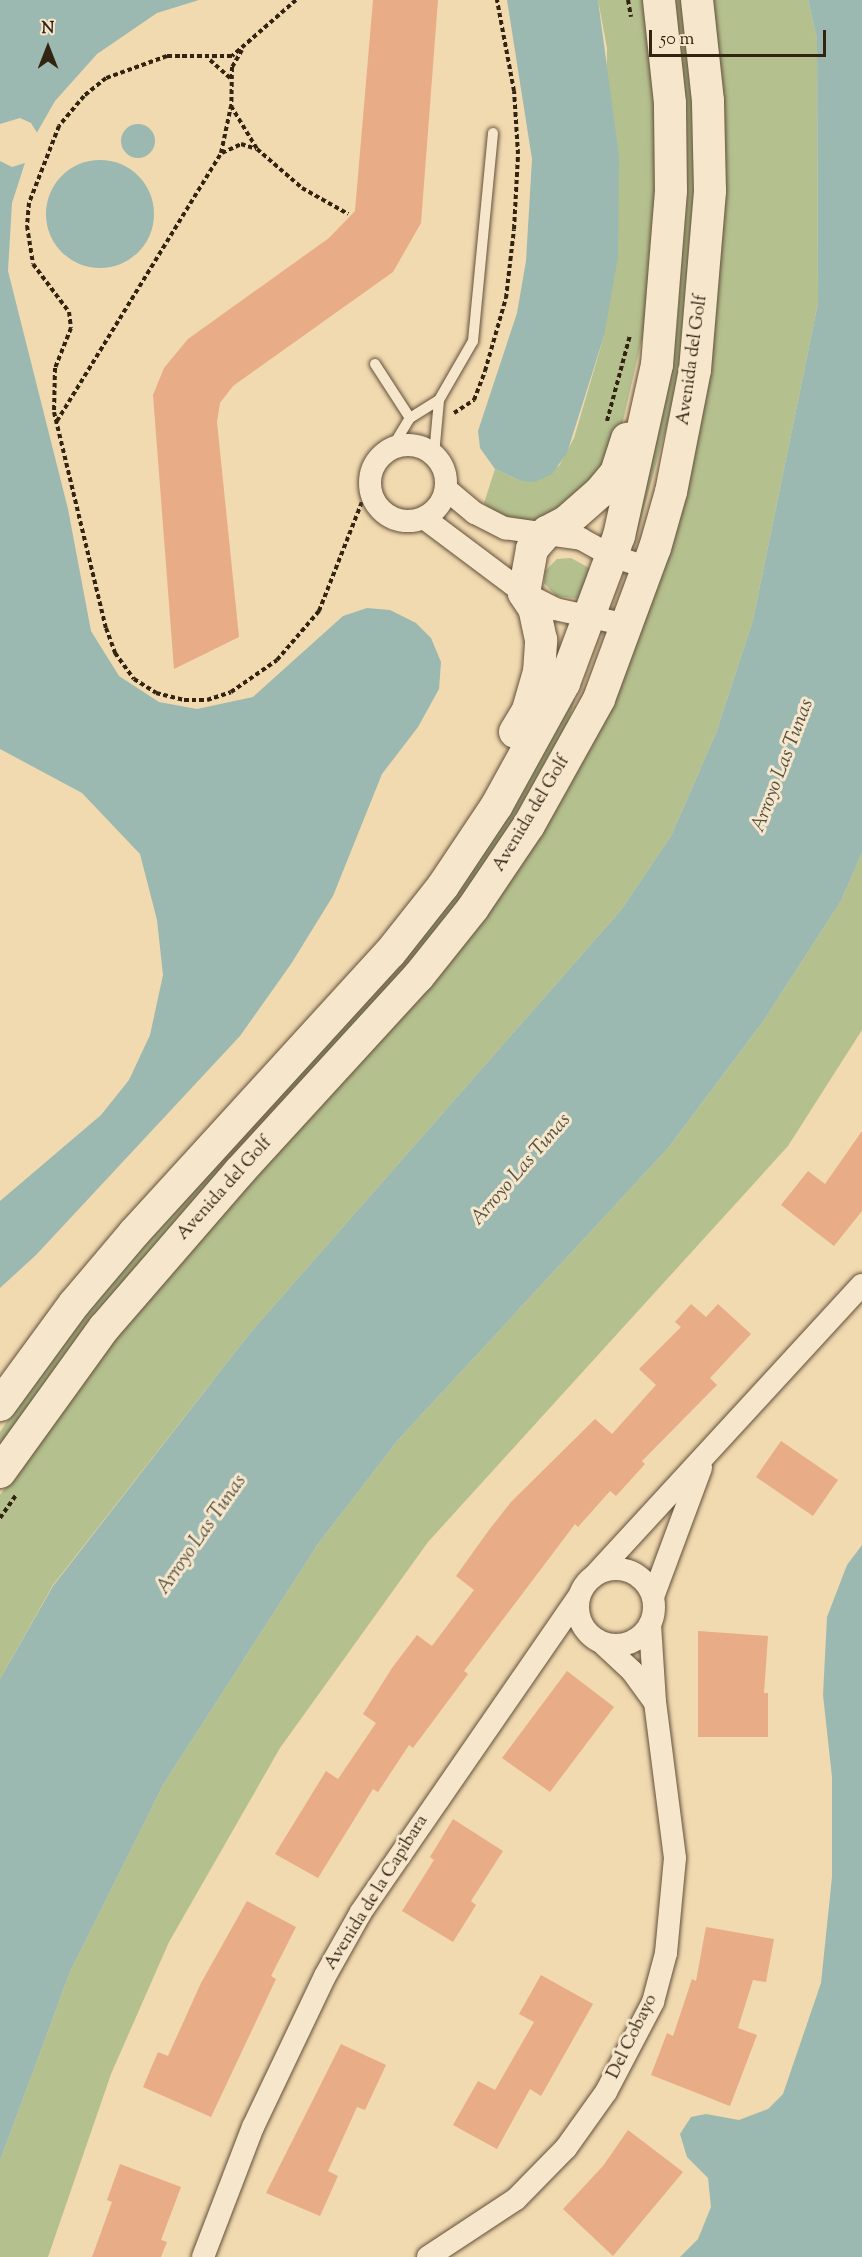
<!DOCTYPE html>
<style>
body{margin:0}
#map{position:relative;width:862px;height:2257px;overflow:hidden;background:#f1d9b0;font-family:"Sorts Mill Goudy",serif}
div>[style]{position:absolute}
[style*='--x']{left:calc(var(--x)*1px);top:calc(var(--y)*1px);width:calc(var(--w)*1px);rotate:calc(var(--a)*1deg)}
.green>*{inset:0;background:#b5c08f}
.water>*{inset:0;background:#9bb9b1}
.round{border-radius:50%}
.pier>*{inset:0;background:#f1d9b0}
.building>*{inset:0;background:#e8ac86}
.path>*{height:4px;margin-top:-2px;transform-origin:0;background:repeating-linear-gradient(90deg,#332311 0 4.5px,transparent 0 7.5px)}
.roads{filter:drop-shadow(0 0 2px #625039) drop-shadow(0 0 2px #625039)}
.lane>*{height:10px;margin:-5px;padding:0 5px;transform-origin:5px;border-radius:5px;background:#f6e6cc}
.street>*{height:22px;margin:-11px;padding:0 11px;transform-origin:11px;border-radius:11px;background:#f6e6cc}
.street>.ring{margin:-11px;padding:0;box-sizing:content-box;background:none;border:22px solid #f6e6cc;border-radius:50%}
.secondary>*{height:32px;margin:-16px;padding:0 16px;transform-origin:16px;border-radius:16px;background:#f6e6cc}
span{translate:-50% -50%;white-space:nowrap;text-align:center;line-height:1.15;-webkit-text-stroke:6px #f6e6cc;paint-order:stroke}
.street-label{font-size:18px;color:#332311}
.water-label{font-size:20px;color:#525041;font-style:italic}
.north{position:absolute;left:18px;top:18px;width:60px;height:60px;-webkit-text-stroke:4px #f6e6cc;paint-order:stroke;rotate:0deg;font-size:16px;font-weight:700;line-height:24px;text-align:center;color:#332311}
.north::after{content:'';display:block;margin:auto;width:21px;height:27px;background:#332311;clip-path:polygon(50% 0,100% 100%,50% 72%,0 100%)}
.scale{position:absolute;left:649px;top:30px;width:177px;height:27px;box-sizing:border-box;border:3px solid #332311;border-top:0;padding-left:8px;font-size:18px;line-height:21px;white-space:nowrap;color:#332311;-webkit-text-stroke:4px #f6e6cc;paint-order:stroke}
</style>
<div id="map">
<div class="green">
<div style="clip-path:polygon(598px 0,648px 0,662px 148px,653px 292px,616px 451px,601px 479px,536px 528px,495px 513px,484px 503px,495px 469px,521px 481px,559px 466px,574px 438px,604px 336px,607px 48px)"></div>
<div style="clip-path:polygon(671px 0,684px 0,690px 32px,698px 241px,673px 403px,633px 548px,629px 546px,665px 403px,677px 326px,683px 240px,683px 125px)"></div>
<div style="clip-path:polygon(708px 0,808px 0,817px 39px,818px 303px,753px 620px,716px 733px,671px 836px,621px 910px,250px 1333px,53px 1585px,0 1679px,0 1495px,118px 1328px,401px 1011px,449px 965px,567px 791px,613px 694px,675px 523px)"></div>
<div style="clip-path:polygon(571px 558px,593px 570px,582px 599px,556px 596px,544px 583px,545px 571px,557px 559px)"></div>
<div style="clip-path:polygon(571px 698px,575px 699px,563px 740px,547px 772px,444px 928px,0 1450px,0 1432px,30px 1387px)"></div>
<div style="clip-path:polygon(862px 853px,862px 1030px,788px 1146px,428px 1542px,280px 1748px,169px 1942px,111px 2074px,48px 2257px,0 2257px,0 2161px,70px 1972px,163px 1785px,318px 1544px,398px 1440px,669px 1147px,762px 1023px,841px 901px)"></div>
</div>
<div class="water">
<div style="clip-path:polygon(0 0,199px 0,157px 13px,97px 54px,55px 101px,32px 141px,12px 203px,8px 271px,68px 509px,91px 631px,119px 676px,159px 702px,197px 709px,253px 697px,343px 616px,367px 608px,390px 610px,416px 623px,431px 638px,441px 662px,439px 689px,418px 727px,382px 774px,333px 896px,291px 964px,240px 1036px,36px 1255px,0 1288px,0 1201px,101px 1115px,129px 1080px,150px 1035px,163px 975px,157px 920px,140px 854px,82px 793px,0 749px)"></div>
<div style="clip-path:polygon(507px 0,598px 0,619px 156px,618px 257px,604px 336px,567px 453px,552px 474px,535px 482px,521px 481px,495px 469px,480px 448px,478px 431px,517px 313px,526px 261px,532px 159px)"></div>
<div style="clip-path:polygon(808px 0,862px 0,862px 853px,841px 901px,762px 1023px,669px 1147px,398px 1440px,318px 1544px,163px 1785px,70px 1972px,0 2161px,0 1679px,53px 1586px,250px 1333px,621px 910px,671px 836px,716px 733px,753px 620px,818px 303px,817px 39px)"></div>
<div class="round" style="left:121px;top:124px;width:34px;height:34px"></div>
<div class="round" style="left:46px;top:160px;width:108px;height:108px"></div>
<div style="clip-path:polygon(862px 1545px,862px 2257px,680px 2257px,698px 2239px,711px 2207px,708px 2178px,687px 2157px,680px 2134px,691px 2117px,706px 2114px,739px 2120px,768px 2109px,783px 2094px,821px 1983px,832px 1877px,832px 1777px,823px 1695px,827px 1617px,847px 1565px)"></div>
</div>
<div class="pier">
<div style="clip-path:polygon(20px 118px,31px 123px,39px 136px,28px 162px,12px 167px,0 161px,0 124px)"></div>
</div>
<div class="building">
<div style="clip-path:polygon(373px 0,438px 0,421px 223px,393px 272px,233px 386px,220px 403px,217px 422px,239px 637px,174px 669px,153px 395px,164px 368px,188px 339px,329px 238px,355px 211px)"></div>
<div style="clip-path:polygon(862px 1131px,862px 1211px,834px 1246px,781px 1205px,808px 1171px,825px 1184px)"></div>
<div style="clip-path:polygon(691px 1304px,706px 1317px,718px 1304px,751px 1334px,710px 1378px,717px 1385px,642px 1461px,645px 1464px,616px 1496px,610px 1491px,578px 1527px,575px 1524px,464px 1671px,468px 1674px,413px 1748px,409px 1745px,378px 1792px,373px 1789px,318px 1878px,275px 1854px,326px 1771px,338px 1779px,376px 1723px,363px 1714px,392px 1668px,417px 1635px,432px 1646px,474px 1590px,456px 1576px,489px 1530px,511px 1502px,595px 1419px,612px 1434px,656px 1385px,639px 1369px,681px 1327px,675px 1322px)"></div>
<div style="clip-path:polygon(781px 1441px,838px 1480px,813px 1516px,756px 1477px)"></div>
<div style="clip-path:polygon(698px 1631px,768px 1636px,764px 1693px,768px 1693px,768px 1737px,698px 1737px)"></div>
<div style="clip-path:polygon(567px 1671px,614px 1707px,550px 1792px,502px 1758px)"></div>
<div style="clip-path:polygon(453px 1819px,503px 1851px,471px 1901px,476px 1905px,453px 1942px,402px 1911px,434px 1860px,430px 1857px)"></div>
<div style="clip-path:polygon(247px 1901px,296px 1927px,271px 1976px,276px 1979px,211px 2117px,143px 2087px,158px 2052px,168px 2056px,201px 1983px)"></div>
<div style="clip-path:polygon(706px 1927px,774px 1939px,766px 1982px,753px 1980px,738px 2028px,757px 2035px,730px 2106px,651px 2075px,667px 2033px,673px 2036px,692px 1979px,696px 1981px)"></div>
<div style="clip-path:polygon(541px 1975px,593px 2004px,541px 2096px,530px 2089px,497px 2149px,453px 2125px,478px 2081px,495px 2090px,534px 2022px,519px 2014px)"></div>
<div style="clip-path:polygon(341px 2044px,386px 2065px,365px 2110px,357px 2107px,328px 2171px,338px 2176px,320px 2216px,266px 2193px)"></div>
<div style="clip-path:polygon(628px 2130px,683px 2172px,613px 2256px,563px 2209px,603px 2166px)"></div>
<div style="clip-path:polygon(120px 2164px,181px 2187px,161px 2240px,167px 2242px,161px 2257px,92px 2257px,112px 2202px,107px 2200px)"></div>
</div>
<div class="path">
<div style="--x:296;--y:0;--w:85;--a:138.8"></div>
<div style="--x:232;--y:56;--w:65;--a:180"></div>
<div style="--x:167;--y:56;--w:65;--a:160.2"></div>
<div style="--x:106;--y:78;--w:28;--a:141"></div>
<div style="--x:84;--y:96;--w:39;--a:130"></div>
<div style="--x:59;--y:126;--w:83;--a:111.3"></div>
<div style="--x:29;--y:203;--w:23;--a:95"></div>
<div style="--x:27;--y:226;--w:38;--a:81"></div>
<div style="--x:33;--y:264;--w:60;--a:53.1"></div>
<div style="--x:69;--y:312;--w:16;--a:83"></div>
<div style="--x:71;--y:328;--w:43;--a:111.8"></div>
<div style="--x:55;--y:368;--w:44;--a:91.3"></div>
<div style="--x:54;--y:412;--w:222;--a:76.5"></div>
<div style="--x:106;--y:628;--w:27;--a:70"></div>
<div style="--x:115;--y:653;--w:32;--a:54"></div>
<div style="--x:134;--y:679;--w:26;--a:32"></div>
<div style="--x:156;--y:693;--w:29;--a:14"></div>
<div style="--x:184;--y:700;--w:23;--a:0"></div>
<div style="--x:207;--y:700;--w:25;--a:-18"></div>
<div style="--x:231;--y:692;--w:56;--a:-34.8"></div>
<div style="--x:277;--y:660;--w:65;--a:-49.4"></div>
<div style="--x:319;--y:611;--w:136;--a:-68.5"></div>
<div style="--x:628;--y:0;--w:17;--a:80"></div>
<div style="--x:242;--y:50;--w:20;--a:120"></div>
<div style="--x:232;--y:67;--w:39;--a:91"></div>
<div style="--x:231;--y:106;--w:50;--a:58.8"></div>
<div style="--x:257;--y:149;--w:60;--a:40.9"></div>
<div style="--x:302;--y:188;--w:53;--a:29.5"></div>
<div style="--x:210;--y:60;--w:27;--a:42"></div>
<div style="--x:222;--y:153;--w:21;--a:-25"></div>
<div style="--x:241;--y:144;--w:16;--a:18"></div>
<div style="--x:454;--y:413;--w:24;--a:-33"></div>
<div style="--x:474;--y:400;--w:31;--a:-69"></div>
<div style="--x:485;--y:371;--w:76;--a:-74"></div>
<div style="--x:506;--y:298;--w:69;--a:-83.4"></div>
<div style="--x:514;--y:229;--w:75;--a:-86.9"></div>
<div style="--x:518;--y:154;--w:63;--a:-93.6"></div>
<div style="--x:514;--y:91;--w:93;--a:-100.6"></div>
<div style="--x:57;--y:421;--w:314;--a:-58.5"></div>
<div style="--x:221;--y:153;--w:48;--a:-78"></div>
<div style="--x:607;--y:421;--w:89;--a:-75"></div>
<div style="--x:0;--y:1518;--w:29;--a:-55"></div>
</div>
<div class="roads">
<div class="lane">
<div style="--x:375;--y:364;--w:64;--a:57.1"></div>
<div style="--x:393;--y:446;--w:33;--a:-59"></div>
<div style="--x:410;--y:418;--w:34;--a:-32"></div>
<div style="--x:434;--y:455;--w:55;--a:-84.8"></div>
<div style="--x:439;--y:400;--w:68;--a:-60"></div>
<div style="--x:473;--y:341;--w:209;--a:-84.5"></div>
</div>
<div class="street">
<div class="ring" style="left:370px;top:445px;width:54px;height:54px"></div>
<div style="--x:446;--y:489;--w:38;--a:40"></div>
<div style="--x:475;--y:513;--w:34;--a:27"></div>
<div style="--x:505;--y:528;--w:77;--a:8.2"></div>
<div style="--x:581;--y:539;--w:35;--a:29"></div>
<div style="--x:612;--y:556;--w:38;--a:18"></div>
<div style="--x:424;--y:518;--w:125;--a:36.9"></div>
<div style="--x:524;--y:593;--w:35;--a:27"></div>
<div style="--x:555;--y:609;--w:74;--a:12.5"></div>
<div class="ring" style="left:578px;top:1569px;width:54px;height:54px"></div>
<div style="--x:595;--y:1575;--w:394;--a:-47.4"></div>
<div style="--x:653;--y:1597;--w:138;--a:-69.6"></div>
<div style="--x:602;--y:1643;--w:41;--a:43"></div>
<div style="--x:632;--y:1671;--w:36;--a:54"></div>
<div style="--x:203;--y:2257;--w:139;--a:-69"></div>
<div style="--x:253;--y:2127;--w:167;--a:-64.5"></div>
<div style="--x:325;--y:1976;--w:73;--a:-60.6"></div>
<div style="--x:361;--y:1912;--w:383;--a:-55.4"></div>
<div style="--x:428;--y:2257;--w:105;--a:-33.4"></div>
<div style="--x:516;--y:2199;--w:71;--a:-45.6"></div>
<div style="--x:566;--y:2148;--w:69;--a:-54.5"></div>
<div style="--x:606;--y:2092;--w:102;--a:-62.4"></div>
<div style="--x:653;--y:2002;--w:51;--a:-75.1"></div>
<div style="--x:666;--y:1953;--w:95;--a:-84.6"></div>
<div style="--x:675;--y:1858;--w:157;--a:-97.3"></div>
<div style="--x:655;--y:1702;--w:78;--a:-93.7"></div>
</div>
<div class="secondary">
<div style="--x:515;--y:732;--w:26;--a:-59"></div>
<div style="--x:528;--y:710;--w:40;--a:-74"></div>
<div style="--x:539;--y:672;--w:32;--a:-86"></div>
<div style="--x:541;--y:640;--w:33;--a:-102"></div>
<div style="--x:534;--y:608;--w:18;--a:-124"></div>
<div style="--x:524;--y:593;--w:45;--a:-79.7"></div>
<div style="--x:532;--y:549;--w:23;--a:-49"></div>
<div style="--x:547;--y:532;--w:21;--a:-28"></div>
<div style="--x:566;--y:522;--w:45;--a:-41.4"></div>
<div style="--x:600;--y:492;--w:25;--a:-50"></div>
<div style="--x:616;--y:473;--w:36;--a:-72"></div>
<div style="--x:0;--y:1405;--w:125;--a:-53.8"></div>
<div style="--x:74;--y:1304;--w:93;--a:-49.8"></div>
<div style="--x:134;--y:1233;--w:379;--a:-47.6"></div>
<div style="--x:390;--y:953;--w:85;--a:-51.7"></div>
<div style="--x:443;--y:886;--w:97;--a:-56.3"></div>
<div style="--x:497;--y:805;--w:139;--a:-61.2"></div>
<div style="--x:564;--y:683;--w:157;--a:-69.5"></div>
<div style="--x:619;--y:536;--w:175;--a:-77.5"></div>
<div style="--x:657;--y:365;--w:175;--a:-85.4"></div>
<div style="--x:671;--y:191;--w:88;--a:-90.7"></div>
<div style="--x:670;--y:103;--w:104;--a:-96.1"></div>
<div style="--x:0;--y:1472;--w:178;--a:-54.2"></div>
<div style="--x:104;--y:1328;--w:208;--a:-49.1"></div>
<div style="--x:240;--y:1171;--w:263;--a:-47.5"></div>
<div style="--x:418;--y:977;--w:88;--a:-51.4"></div>
<div style="--x:473;--y:908;--w:100;--a:-56"></div>
<div style="--x:529;--y:825;--w:144;--a:-60.9"></div>
<div style="--x:599;--y:699;--w:161;--a:-69.7"></div>
<div style="--x:655;--y:548;--w:58;--a:-74.1"></div>
<div style="--x:671;--y:492;--w:124;--a:-78.9"></div>
<div style="--x:695;--y:370;--w:180;--a:-85.2"></div>
<div style="--x:710;--y:191;--w:90;--a:-91.3"></div>
<div style="--x:708;--y:101;--w:102;--a:-96.2"></div>
</div>
</div>
<div class="street-label">
<span style="left:693px;top:360px;rotate:-82deg">Avenida del Golf</span>
<span style="left:532px;top:814px;rotate:-59deg">Avenida del Golf</span>
<span style="left:225px;top:1189px;rotate:-48deg">Avenida del Golf</span>
<span style="left:377px;top:1893px;rotate:-58deg">Avenida de la Capibara</span>
<span style="left:633px;top:2037px;rotate:-64deg">Del Cobayo</span>
</div>
<div class="water-label">
<span style="left:783px;top:766px;rotate:-69deg">Arroyo Las Tunas</span>
<span style="left:521px;top:1170px;rotate:-49deg">Arroyo Las Tunas</span>
<span style="left:202px;top:1535px;rotate:-55deg">Arroyo Las Tunas</span>
</div>
<div class="north">N</div>
<div class="scale">50 m</div>
</div>
